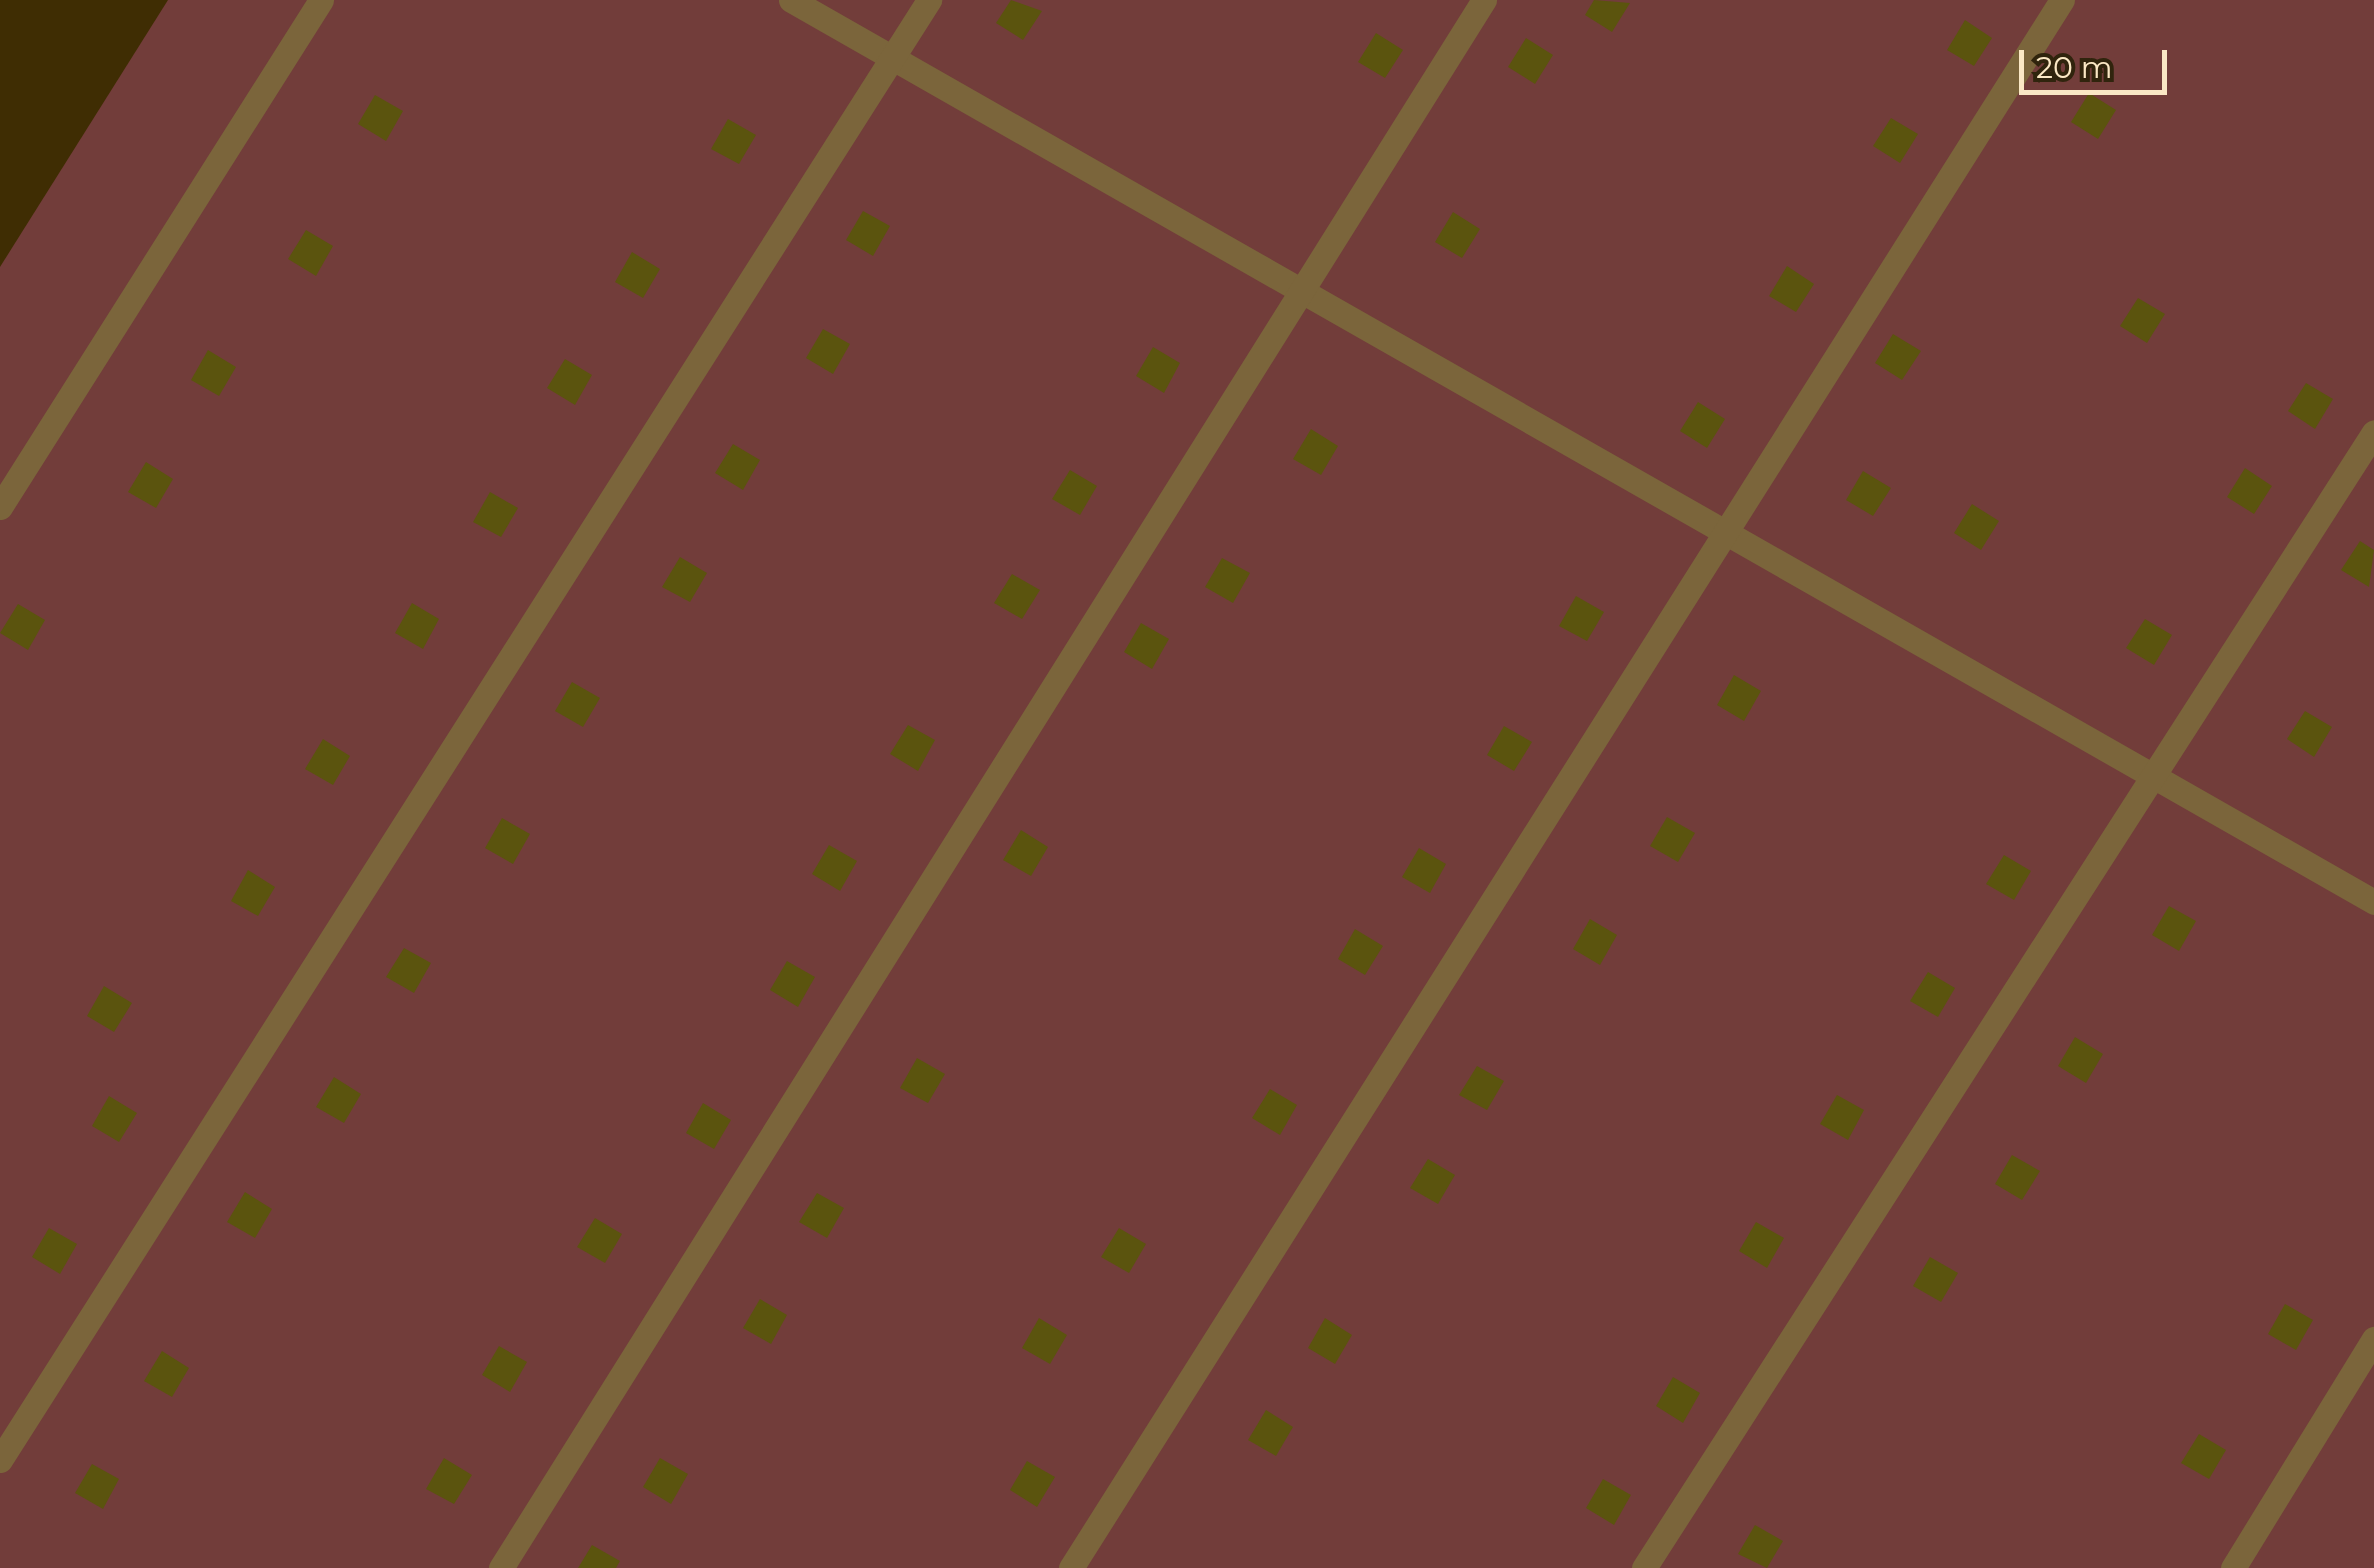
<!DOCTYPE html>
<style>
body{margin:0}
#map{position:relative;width:2374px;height:1568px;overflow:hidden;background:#3f2d03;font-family:Montserrat,sans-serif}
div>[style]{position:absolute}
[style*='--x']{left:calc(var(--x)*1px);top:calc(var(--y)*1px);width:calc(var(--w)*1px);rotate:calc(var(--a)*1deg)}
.green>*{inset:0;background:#723d3a}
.building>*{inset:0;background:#5b540e}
.minor>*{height:25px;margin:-12.5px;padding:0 12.5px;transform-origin:12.5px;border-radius:12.5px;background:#7b653b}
span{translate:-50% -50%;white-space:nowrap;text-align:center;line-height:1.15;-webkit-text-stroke:8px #30240d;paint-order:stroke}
.scale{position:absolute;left:2019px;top:50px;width:148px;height:45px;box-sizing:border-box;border:5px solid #fbe8c5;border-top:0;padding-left:12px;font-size:30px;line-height:35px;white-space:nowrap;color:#fbe8c5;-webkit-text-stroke:8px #30240d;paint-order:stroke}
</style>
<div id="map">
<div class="green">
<div style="clip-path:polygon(168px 0,2374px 0,2374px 1568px,0 1568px,0 267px)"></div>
</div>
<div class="building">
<div style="clip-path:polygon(1011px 0,1042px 11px,1023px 40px,996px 23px)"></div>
<div style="clip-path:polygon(1594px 0,1630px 3px,1612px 32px,1585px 15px)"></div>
<div style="clip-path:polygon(1965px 20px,1992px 38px,1974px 66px,1947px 50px)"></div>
<div style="clip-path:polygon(1376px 33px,1403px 50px,1385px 78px,1358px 62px)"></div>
<div style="clip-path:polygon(1526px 38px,1553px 55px,1535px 84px,1508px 67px)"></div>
<div style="clip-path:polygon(2089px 93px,2116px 110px,2098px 139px,2071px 122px)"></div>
<div style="clip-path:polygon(375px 95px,403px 111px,386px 141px,358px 124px)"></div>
<div style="clip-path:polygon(1891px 118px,1918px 134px,1900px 163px,1873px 146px)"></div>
<div style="clip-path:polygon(728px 119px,756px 135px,739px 164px,711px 149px)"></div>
<div style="clip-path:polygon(863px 211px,890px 226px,873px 256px,846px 240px)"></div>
<div style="clip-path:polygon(1453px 212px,1480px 229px,1462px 258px,1435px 242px)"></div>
<div style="clip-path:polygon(306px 230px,333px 246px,316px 276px,288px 259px)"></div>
<div style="clip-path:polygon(632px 252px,660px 269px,643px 298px,615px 282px)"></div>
<div style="clip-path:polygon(1787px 266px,1814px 284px,1796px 312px,1769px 296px)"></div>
<div style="clip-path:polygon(2138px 298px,2165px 314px,2147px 343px,2120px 326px)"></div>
<div style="clip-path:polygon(823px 329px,850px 344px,833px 374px,806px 358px)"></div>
<div style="clip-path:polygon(1893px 334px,1921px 351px,1902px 380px,1875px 363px)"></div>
<div style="clip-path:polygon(1153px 347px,1180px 363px,1164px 393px,1136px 376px)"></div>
<div style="clip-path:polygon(208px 350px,236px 367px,219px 396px,191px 380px)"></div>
<div style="clip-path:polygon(565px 359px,592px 375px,575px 405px,547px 388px)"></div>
<div style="clip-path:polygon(2306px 383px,2333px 399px,2315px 429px,2288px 411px)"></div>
<div style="clip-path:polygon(1698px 402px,1725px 419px,1707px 448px,1680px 431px)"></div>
<div style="clip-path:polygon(1311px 429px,1338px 446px,1321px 475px,1293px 459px)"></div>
<div style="clip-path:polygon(733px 444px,760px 460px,743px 490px,715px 473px)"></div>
<div style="clip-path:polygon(146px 462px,173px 479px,156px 508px,128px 492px)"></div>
<div style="clip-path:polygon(2245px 468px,2272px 486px,2254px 514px,2227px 497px)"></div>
<div style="clip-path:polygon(1070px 470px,1097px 486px,1080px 515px,1052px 499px)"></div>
<div style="clip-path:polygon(1863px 471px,1891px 488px,1873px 516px,1846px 500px)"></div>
<div style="clip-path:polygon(490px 492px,518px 508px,501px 537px,473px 522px)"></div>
<div style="clip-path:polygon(1972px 504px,1999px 521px,1981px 550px,1954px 533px)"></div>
<div style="clip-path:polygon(2360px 541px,2374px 550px,2369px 587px,2341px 570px)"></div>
<div style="clip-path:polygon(680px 557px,707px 573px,690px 602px,662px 587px)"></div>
<div style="clip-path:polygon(1222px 558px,1250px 573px,1233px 603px,1205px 587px)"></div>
<div style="clip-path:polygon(1012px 574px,1040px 590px,1022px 619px,994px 603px)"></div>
<div style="clip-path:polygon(1576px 596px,1604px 612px,1587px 641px,1559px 626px)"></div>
<div style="clip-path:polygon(412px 603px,439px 619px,423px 649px,395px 633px)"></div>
<div style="clip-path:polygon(18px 604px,45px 620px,28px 650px,0 633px)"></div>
<div style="clip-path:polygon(2145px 619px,2172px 635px,2154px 665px,2126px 648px)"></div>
<div style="clip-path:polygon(1141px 623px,1169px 639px,1152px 669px,1124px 652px)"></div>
<div style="clip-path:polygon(1734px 675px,1761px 691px,1744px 721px,1717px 705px)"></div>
<div style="clip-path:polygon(572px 682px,600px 698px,583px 727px,555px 711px)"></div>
<div style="clip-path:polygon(2305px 711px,2332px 727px,2314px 757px,2287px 739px)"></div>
<div style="clip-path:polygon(908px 725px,935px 740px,918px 771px,890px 754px)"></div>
<div style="clip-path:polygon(1504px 726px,1532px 742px,1514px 771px,1487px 755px)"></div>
<div style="clip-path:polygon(323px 739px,350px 756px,333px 785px,305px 769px)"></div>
<div style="clip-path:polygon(1667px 817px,1695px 833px,1678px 862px,1650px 846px)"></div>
<div style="clip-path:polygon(502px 818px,530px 834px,513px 864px,485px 848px)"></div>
<div style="clip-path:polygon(1021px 830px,1048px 847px,1031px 876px,1003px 860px)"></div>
<div style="clip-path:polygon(829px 845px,857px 861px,840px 891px,812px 874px)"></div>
<div style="clip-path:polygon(1419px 848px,1446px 864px,1430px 893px,1402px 877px)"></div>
<div style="clip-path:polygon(2004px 855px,2031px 871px,2014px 900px,1986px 884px)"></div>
<div style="clip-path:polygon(248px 870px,275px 887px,258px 916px,231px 901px)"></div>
<div style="clip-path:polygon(2169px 906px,2196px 921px,2179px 951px,2152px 935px)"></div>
<div style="clip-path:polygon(1590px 919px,1617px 935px,1600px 965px,1573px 949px)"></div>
<div style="clip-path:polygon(1355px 929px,1383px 946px,1365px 975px,1338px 959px)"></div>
<div style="clip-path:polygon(404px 948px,431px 963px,414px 993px,386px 977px)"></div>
<div style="clip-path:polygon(787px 961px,815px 977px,798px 1007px,770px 990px)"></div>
<div style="clip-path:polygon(1928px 972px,1955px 988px,1938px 1017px,1910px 1001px)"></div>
<div style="clip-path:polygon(104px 986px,132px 1003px,114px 1032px,87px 1016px)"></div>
<div style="clip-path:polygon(2075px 1037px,2103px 1054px,2086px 1083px,2058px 1066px)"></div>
<div style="clip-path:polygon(917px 1058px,945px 1074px,928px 1103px,900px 1088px)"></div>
<div style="clip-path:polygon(1477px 1066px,1504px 1081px,1487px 1110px,1459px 1095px)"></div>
<div style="clip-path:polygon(334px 1077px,361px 1094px,344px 1123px,316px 1107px)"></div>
<div style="clip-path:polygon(1270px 1089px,1297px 1105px,1280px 1135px,1252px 1118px)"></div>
<div style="clip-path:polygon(1837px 1095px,1864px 1110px,1848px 1140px,1820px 1124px)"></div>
<div style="clip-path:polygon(109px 1096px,137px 1113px,119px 1142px,92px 1126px)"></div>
<div style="clip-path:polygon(703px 1103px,731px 1120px,714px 1149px,686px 1133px)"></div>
<div style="clip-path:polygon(2012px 1155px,2040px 1171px,2022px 1200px,1995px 1184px)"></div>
<div style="clip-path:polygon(1428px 1159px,1455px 1175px,1438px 1204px,1410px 1188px)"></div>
<div style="clip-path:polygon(245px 1192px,272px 1209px,255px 1238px,227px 1222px)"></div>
<div style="clip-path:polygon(817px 1193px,844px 1208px,827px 1238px,799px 1222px)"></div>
<div style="clip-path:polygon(595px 1218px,622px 1234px,605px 1263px,577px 1247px)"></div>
<div style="clip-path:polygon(1756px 1222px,1784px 1238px,1767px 1268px,1739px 1251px)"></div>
<div style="clip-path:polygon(49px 1228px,77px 1244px,60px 1274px,32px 1257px)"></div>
<div style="clip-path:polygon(1119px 1228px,1146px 1244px,1129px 1273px,1101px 1257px)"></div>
<div style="clip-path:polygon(1930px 1257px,1958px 1273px,1941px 1302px,1913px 1286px)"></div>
<div style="clip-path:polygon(760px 1299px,787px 1315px,771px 1344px,743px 1328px)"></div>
<div style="clip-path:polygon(2285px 1304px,2313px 1320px,2296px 1350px,2268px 1334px)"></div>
<div style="clip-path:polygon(1039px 1318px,1067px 1335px,1050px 1364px,1022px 1348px)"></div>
<div style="clip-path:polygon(1325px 1318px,1352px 1335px,1335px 1364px,1308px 1348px)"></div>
<div style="clip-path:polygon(499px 1346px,527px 1362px,510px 1392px,482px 1375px)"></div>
<div style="clip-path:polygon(162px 1351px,189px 1368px,172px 1397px,144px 1381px)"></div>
<div style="clip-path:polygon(1673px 1377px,1700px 1393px,1683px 1423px,1656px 1406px)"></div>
<div style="clip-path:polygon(1266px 1410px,1293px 1427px,1276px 1456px,1248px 1440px)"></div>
<div style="clip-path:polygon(2199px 1434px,2226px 1450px,2209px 1479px,2181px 1463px)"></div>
<div style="clip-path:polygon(444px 1458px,472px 1475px,454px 1504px,426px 1489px)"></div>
<div style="clip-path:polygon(660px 1458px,688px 1474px,671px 1504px,643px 1487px)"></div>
<div style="clip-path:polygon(1027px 1461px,1055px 1477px,1037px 1507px,1010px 1490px)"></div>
<div style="clip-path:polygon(92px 1464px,119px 1479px,103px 1509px,75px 1493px)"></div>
<div style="clip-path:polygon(1603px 1479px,1631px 1495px,1614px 1525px,1586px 1508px)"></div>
<div style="clip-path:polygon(1755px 1525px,1783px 1541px,1767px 1568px,1738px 1554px)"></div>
<div style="clip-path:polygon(592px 1545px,620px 1561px,616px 1568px,578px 1568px)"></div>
</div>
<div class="minor">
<div style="--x:791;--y:0;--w:1822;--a:29.67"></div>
<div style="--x:0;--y:507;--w:600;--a:-57.66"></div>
<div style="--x:0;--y:1460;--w:1731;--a:-57.53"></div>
<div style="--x:501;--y:1568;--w:1851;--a:-57.92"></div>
<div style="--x:1071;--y:1568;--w:1855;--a:-57.71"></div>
<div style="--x:1644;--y:1568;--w:1350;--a:-57.27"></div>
<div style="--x:2233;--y:1568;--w:269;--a:-58.4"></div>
</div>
<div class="scale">20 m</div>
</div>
